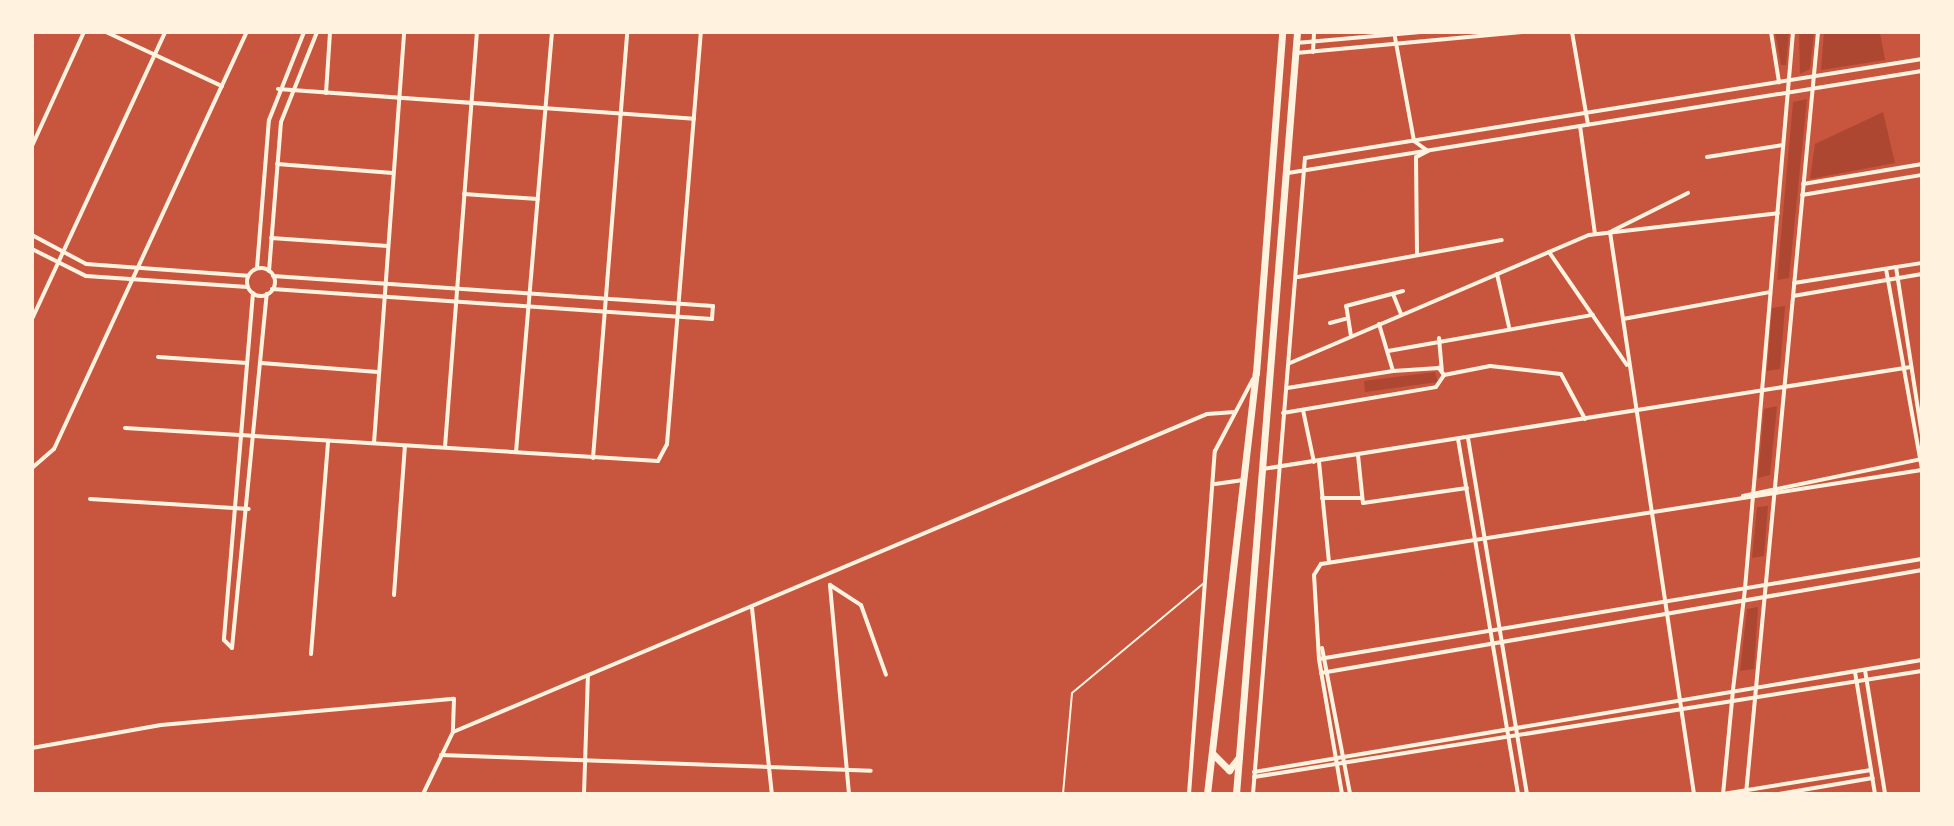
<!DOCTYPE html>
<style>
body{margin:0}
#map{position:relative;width:1954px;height:826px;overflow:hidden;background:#c8553d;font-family:Jost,sans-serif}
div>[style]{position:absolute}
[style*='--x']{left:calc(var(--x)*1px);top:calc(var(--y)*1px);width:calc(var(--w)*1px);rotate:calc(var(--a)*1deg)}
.green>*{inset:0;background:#ae4732}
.service>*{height:2px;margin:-1px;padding:0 1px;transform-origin:1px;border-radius:1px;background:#fff3e0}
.minor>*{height:4px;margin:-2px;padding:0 2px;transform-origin:2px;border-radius:2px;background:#fff3e0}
.minor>.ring{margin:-2px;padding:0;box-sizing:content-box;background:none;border:4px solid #fff3e0;border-radius:50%}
.trunk>*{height:7px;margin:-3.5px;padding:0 3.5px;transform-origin:3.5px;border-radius:3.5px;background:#fff3e0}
span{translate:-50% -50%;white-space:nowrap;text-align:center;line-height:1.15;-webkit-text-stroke:8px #fff3e0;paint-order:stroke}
.frame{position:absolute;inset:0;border:34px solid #fff3e0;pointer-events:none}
</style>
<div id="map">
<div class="green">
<div style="clip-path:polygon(1775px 32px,1789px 32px,1786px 65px,1781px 65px)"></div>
<div style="clip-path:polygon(1799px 32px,1814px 32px,1810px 69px,1800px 74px)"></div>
<div style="clip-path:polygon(1824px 32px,1880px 32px,1885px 60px,1821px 70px)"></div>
<div style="clip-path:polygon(1807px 99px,1789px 278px,1777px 280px,1793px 102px)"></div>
<div style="clip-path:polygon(1883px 112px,1895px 163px,1810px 179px,1815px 144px)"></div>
<div style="clip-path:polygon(1785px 306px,1780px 369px,1767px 371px,1772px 308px)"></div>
<div style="clip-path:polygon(1435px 372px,1438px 382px,1365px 392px,1364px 381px)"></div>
<div style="clip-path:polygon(1777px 406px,1770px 475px,1758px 478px,1764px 409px)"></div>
<div style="clip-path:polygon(1768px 506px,1764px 556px,1752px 558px,1757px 507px)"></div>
<div style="clip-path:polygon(1758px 607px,1754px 669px,1740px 671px,1747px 609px)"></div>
</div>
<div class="service">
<div style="--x:1063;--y:794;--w:101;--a:-84.9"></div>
<div style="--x:1072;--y:693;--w:173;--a:-39.8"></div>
</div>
<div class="minor">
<div style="--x:106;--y:32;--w:128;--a:25"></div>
<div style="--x:1394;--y:32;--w:111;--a:79.6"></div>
<div style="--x:1414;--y:141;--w:17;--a:36"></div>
<div style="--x:1428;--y:151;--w:13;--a:153"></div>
<div style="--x:1416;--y:157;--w:98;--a:89.4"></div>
<div style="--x:1572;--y:32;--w:94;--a:80.2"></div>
<div style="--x:1771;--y:32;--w:51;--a:80.9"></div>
<div style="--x:1793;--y:32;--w:559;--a:94.93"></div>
<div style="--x:1745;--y:589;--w:102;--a:96.8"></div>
<div style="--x:1733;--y:690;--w:11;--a:95"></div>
<div style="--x:1732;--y:701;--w:93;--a:95.5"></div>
<div style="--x:1723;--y:794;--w:150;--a:-9.2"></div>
<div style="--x:1296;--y:43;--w:125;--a:-5"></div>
<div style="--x:1313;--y:52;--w:20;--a:-87"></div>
<div style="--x:1296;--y:53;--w:227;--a:-5.3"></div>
<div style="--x:278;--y:89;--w:417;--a:4.1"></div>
<div style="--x:326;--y:93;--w:61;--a:-86.2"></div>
<div style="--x:1580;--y:126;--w:109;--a:82.1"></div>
<div style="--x:32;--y:146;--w:125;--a:-65.5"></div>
<div style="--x:1707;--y:157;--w:77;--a:-9"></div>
<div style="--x:277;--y:164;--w:116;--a:4.4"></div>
<div style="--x:1288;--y:173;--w:642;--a:-9.14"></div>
<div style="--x:1803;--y:184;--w:121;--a:-9.5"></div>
<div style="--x:464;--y:194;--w:74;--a:3.9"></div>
<div style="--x:1802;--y:195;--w:122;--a:-9.5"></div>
<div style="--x:1612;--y:231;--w:85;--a:-26.6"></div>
<div style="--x:1610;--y:232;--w:568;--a:81.5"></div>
<div style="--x:32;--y:235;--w:61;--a:28.2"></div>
<div style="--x:86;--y:264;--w:162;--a:4.2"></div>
<div style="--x:271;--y:238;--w:117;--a:3.9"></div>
<div style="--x:32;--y:249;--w:60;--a:26.6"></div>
<div style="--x:86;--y:276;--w:162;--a:3.9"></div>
<div style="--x:1549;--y:252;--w:137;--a:55.4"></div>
<div style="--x:1896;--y:267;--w:170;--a:81.2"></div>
<div style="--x:257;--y:268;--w:148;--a:-85.4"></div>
<div style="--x:269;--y:120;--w:95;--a:-68.3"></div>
<div class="ring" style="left:247px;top:268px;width:24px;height:24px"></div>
<div style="--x:1886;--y:269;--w:204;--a:79.8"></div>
<div style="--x:269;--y:271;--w:149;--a:-85.4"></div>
<div style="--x:281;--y:122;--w:97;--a:-68.2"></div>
<div style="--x:1497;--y:274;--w:54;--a:77.2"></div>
<div style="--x:1298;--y:277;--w:207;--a:-10.3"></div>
<div style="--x:1794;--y:283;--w:130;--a:-8.9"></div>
<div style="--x:272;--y:289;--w:441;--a:3.9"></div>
<div style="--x:712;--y:319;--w:13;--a:-86"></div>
<div style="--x:713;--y:306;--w:441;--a:-176.1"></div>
<div style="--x:253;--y:293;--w:348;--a:94.8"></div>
<div style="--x:224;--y:640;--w:11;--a:45"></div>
<div style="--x:232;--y:648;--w:356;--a:-84.4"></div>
<div style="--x:1393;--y:294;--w:22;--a:68"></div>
<div style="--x:1793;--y:296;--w:131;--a:-9.7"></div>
<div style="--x:32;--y:319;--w:316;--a:-65.1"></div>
<div style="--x:1623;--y:319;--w:149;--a:-10.4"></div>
<div style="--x:1330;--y:323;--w:16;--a:-15"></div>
<div style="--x:1379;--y:324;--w:49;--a:73.4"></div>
<div style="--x:1351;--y:336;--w:30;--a:-99"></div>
<div style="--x:1346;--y:306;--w:59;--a:-14.7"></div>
<div style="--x:1439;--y:338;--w:32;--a:85"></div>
<div style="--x:1388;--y:351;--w:208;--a:-10"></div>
<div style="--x:158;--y:357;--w:89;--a:3.9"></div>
<div style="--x:261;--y:363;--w:117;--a:4.4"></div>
<div style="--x:1290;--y:363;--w:325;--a:-23.2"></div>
<div style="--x:1589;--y:235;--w:190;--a:-6.6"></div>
<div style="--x:1444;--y:375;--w:47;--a:-11.1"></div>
<div style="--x:1490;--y:366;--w:71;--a:6.4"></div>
<div style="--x:1561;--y:374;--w:51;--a:61.9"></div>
<div style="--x:1303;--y:410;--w:53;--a:78.1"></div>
<div style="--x:1283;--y:413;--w:155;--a:-9.6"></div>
<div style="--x:1436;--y:387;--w:14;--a:-56"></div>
<div style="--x:1444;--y:375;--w:9;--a:-126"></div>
<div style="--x:1439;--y:368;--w:46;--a:176.3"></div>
<div style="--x:1393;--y:371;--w:107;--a:170.9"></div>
<div style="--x:125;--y:428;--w:534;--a:3.54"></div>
<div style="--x:658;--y:461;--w:19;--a:-62"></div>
<div style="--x:667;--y:444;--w:413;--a:-85.3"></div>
<div style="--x:1468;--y:438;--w:361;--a:80.6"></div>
<div style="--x:1458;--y:439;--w:360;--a:80.4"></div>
<div style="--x:374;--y:443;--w:412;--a:-85.8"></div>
<div style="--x:445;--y:447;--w:416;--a:-85.6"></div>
<div style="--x:516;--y:452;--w:422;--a:-85.1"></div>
<div style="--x:1358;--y:455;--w:48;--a:84.1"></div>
<div style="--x:1363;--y:503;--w:105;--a:-8.2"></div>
<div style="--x:593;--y:458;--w:427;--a:-85.4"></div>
<div style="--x:1319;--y:462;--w:100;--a:84.3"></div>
<div style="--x:32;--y:468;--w:29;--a:-41"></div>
<div style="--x:54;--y:449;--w:459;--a:-65.2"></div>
<div style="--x:1263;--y:469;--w:656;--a:-8.95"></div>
<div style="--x:1215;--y:484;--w:27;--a:-8"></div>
<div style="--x:1743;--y:496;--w:183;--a:-11.7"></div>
<div style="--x:1322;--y:498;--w:40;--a:0"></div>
<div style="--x:90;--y:499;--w:159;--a:3.6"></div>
<div style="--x:394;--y:595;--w:149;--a:-85.8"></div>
<div style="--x:752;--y:608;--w:187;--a:83.9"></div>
<div style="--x:1322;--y:648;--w:149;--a:79.1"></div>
<div style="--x:311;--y:654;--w:214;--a:-85.4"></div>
<div style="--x:1319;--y:659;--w:611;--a:-9.42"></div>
<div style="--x:1865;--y:670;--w:126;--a:80.8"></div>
<div style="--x:1855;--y:672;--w:124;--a:80.7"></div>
<div style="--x:1321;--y:673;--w:610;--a:-9.72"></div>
<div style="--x:453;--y:732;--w:818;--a:-22.87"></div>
<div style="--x:1207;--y:414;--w:28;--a:-4"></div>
<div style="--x:32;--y:748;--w:131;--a:-10.1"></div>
<div style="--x:161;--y:725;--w:294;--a:-5.1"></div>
<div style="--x:454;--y:699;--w:33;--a:92"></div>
<div style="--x:453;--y:732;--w:69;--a:115.8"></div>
<div style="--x:441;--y:755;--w:430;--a:2.1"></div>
<div style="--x:1254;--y:772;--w:677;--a:-9.52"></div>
<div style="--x:1254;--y:777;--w:676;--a:-9.02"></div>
<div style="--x:584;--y:794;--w:118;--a:-88.1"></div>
<div style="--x:849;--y:794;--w:210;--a:-95.2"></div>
<div style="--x:830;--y:585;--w:37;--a:33"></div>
<div style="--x:861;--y:605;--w:74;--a:70.3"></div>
<div style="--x:1189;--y:794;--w:344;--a:-85.7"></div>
<div style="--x:1215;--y:451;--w:81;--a:-62.2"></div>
<div style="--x:1253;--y:794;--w:638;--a:-85.33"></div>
<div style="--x:1305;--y:158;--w:625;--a:-9.12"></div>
<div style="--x:1342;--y:794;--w:137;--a:-99.7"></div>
<div style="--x:1319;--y:659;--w:84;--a:-93.4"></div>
<div style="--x:1314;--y:575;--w:13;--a:-58"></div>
<div style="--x:1321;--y:564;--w:608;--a:-8.89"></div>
<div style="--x:1746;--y:794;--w:765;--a:-84.6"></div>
<div style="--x:1779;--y:794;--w:95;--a:-9.7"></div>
</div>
<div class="trunk">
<div style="--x:1213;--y:754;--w:23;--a:45"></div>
<div style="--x:1229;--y:770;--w:16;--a:-52"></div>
<div style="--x:1207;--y:794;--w:424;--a:-83.4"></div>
<div style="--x:1256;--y:373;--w:342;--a:-85.6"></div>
<div style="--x:1236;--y:794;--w:764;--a:-85.42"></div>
</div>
<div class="frame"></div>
</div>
